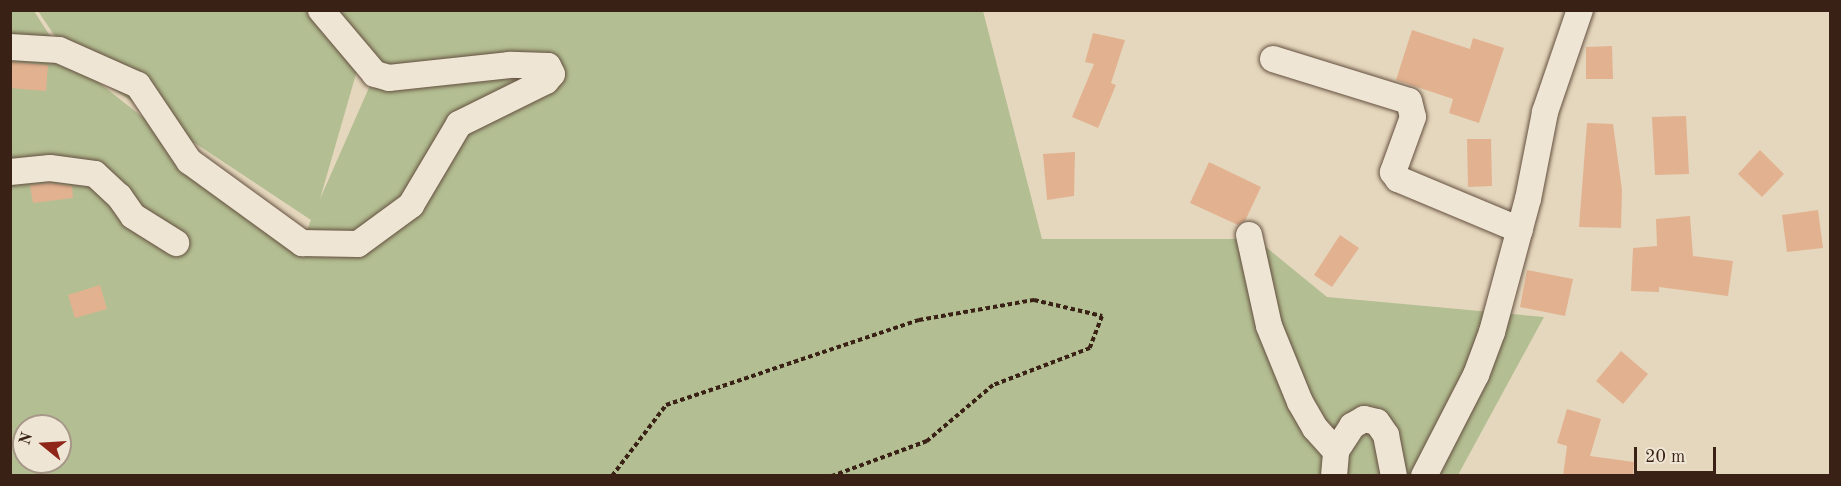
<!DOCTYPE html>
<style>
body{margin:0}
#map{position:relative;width:1841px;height:486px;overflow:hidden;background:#e5d7bd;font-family:"Old Standard TT",serif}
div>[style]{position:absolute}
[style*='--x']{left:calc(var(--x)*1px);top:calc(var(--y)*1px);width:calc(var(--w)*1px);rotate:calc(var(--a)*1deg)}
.green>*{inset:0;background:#b3be92}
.building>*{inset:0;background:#e2b290}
.path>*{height:4px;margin-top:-2px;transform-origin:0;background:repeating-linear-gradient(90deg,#392215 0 4.5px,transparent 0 7.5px)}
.roads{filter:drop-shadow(0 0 2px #644f3f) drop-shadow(0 0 2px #644f3f)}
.minor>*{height:26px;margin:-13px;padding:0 13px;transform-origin:13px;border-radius:13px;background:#eee5d4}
span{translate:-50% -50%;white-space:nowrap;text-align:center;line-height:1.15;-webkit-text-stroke:5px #eee5d4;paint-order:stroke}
.frame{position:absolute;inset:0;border:12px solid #392215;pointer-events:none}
.north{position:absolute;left:12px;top:414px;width:60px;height:60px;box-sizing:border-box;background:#eee5d4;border:2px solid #a69788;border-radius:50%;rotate:288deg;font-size:16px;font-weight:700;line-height:24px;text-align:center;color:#392215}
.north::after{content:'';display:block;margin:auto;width:21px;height:27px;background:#8f2418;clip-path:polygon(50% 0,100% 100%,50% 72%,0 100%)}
.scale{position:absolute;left:1634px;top:447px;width:82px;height:27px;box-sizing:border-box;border:3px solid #392215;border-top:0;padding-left:8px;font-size:18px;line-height:21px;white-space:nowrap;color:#392215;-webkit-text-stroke:4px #eee5d4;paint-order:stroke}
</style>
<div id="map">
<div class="green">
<div style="clip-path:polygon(evenodd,10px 11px,34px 11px,59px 50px,69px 57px,38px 11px,307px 11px,358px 67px,320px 199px,375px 74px,314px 11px,983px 11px,1042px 239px,1256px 239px,1327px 297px,1544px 317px,1458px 475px,11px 475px,10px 11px,89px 73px,311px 220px,302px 243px,88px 74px,89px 73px,10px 11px,24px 426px,60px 426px,60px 462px,24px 462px,24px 426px)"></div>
</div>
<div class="building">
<div style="clip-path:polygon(1412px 30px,1470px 49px,1473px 38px,1504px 48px,1479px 123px,1449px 113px,1453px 99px,1396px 80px)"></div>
<div style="clip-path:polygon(1093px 33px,1125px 40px,1111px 83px,1116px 85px,1098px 128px,1072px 117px,1094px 64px,1085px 62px)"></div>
<div style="clip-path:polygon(1612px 46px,1613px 79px,1586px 79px,1586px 47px)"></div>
<div style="clip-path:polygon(10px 62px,48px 65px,46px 91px,10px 88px)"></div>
<div style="clip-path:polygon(1686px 116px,1689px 174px,1655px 175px,1652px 117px)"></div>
<div style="clip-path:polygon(1587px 123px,1613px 124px,1622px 190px,1621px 228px,1579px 227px)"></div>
<div style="clip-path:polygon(1467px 139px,1491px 139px,1492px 186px,1468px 187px)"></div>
<div style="clip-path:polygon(1760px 150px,1784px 174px,1762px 197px,1738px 174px)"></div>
<div style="clip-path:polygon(1075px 152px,1074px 196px,1047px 200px,1043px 154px)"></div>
<div style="clip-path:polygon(1209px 162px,1261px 187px,1245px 221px,1238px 225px,1190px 203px)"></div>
<div style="clip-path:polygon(50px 183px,72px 186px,73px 198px,33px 203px,30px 185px)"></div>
<div style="clip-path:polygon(1818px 210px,1823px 248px,1787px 252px,1782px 215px)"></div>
<div style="clip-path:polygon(1690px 216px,1693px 256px,1733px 261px,1728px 296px,1659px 287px,1659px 292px,1631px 291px,1633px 248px,1657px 246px,1656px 219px)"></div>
<div style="clip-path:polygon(1340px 235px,1359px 248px,1332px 287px,1314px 275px)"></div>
<div style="clip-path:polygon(1527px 270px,1573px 279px,1565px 316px,1520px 307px)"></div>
<div style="clip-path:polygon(100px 285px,107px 309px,75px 318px,68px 295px)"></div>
<div style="clip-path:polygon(1621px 351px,1648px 374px,1623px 404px,1596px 381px)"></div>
<div style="clip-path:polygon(1567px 409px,1601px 419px,1590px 456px,1634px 462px,1633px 476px,1563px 476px,1567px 446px,1557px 443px)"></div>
</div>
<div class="path">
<div style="--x:612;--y:476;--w:89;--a:-52.7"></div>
<div style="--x:666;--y:405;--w:267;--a:-18.6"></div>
<div style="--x:919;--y:320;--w:117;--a:-9.9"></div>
<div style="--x:1034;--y:300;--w:70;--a:13.2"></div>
<div style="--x:1102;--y:316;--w:34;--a:111"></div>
<div style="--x:1090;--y:348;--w:104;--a:159.1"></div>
<div style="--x:993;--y:385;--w:87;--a:139.7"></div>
<div style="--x:927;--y:441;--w:101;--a:159.8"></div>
</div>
<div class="roads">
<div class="minor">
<div style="--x:10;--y:47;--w:49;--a:3.5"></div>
<div style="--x:59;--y:50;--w:86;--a:23.9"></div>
<div style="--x:138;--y:85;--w:92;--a:56.1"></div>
<div style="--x:189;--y:161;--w:140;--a:36"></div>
<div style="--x:302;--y:243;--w:56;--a:1"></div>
<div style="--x:358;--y:244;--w:66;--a:-36.3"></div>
<div style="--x:411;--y:205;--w:94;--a:-59.3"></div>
<div style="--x:459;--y:124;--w:97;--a:-26.3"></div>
<div style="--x:546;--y:81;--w:9;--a:-49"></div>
<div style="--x:552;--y:74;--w:9;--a:-117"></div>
<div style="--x:548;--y:66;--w:38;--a:-178"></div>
<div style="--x:510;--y:65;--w:122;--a:173.9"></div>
<div style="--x:389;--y:78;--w:15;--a:-164"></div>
<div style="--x:375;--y:74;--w:84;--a:-130.2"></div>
<div style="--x:1273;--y:59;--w:142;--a:17.2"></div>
<div style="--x:1409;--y:101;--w:16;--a:76"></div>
<div style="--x:1413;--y:117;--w:59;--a:110"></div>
<div style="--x:1393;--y:172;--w:9;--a:54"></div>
<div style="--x:1398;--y:179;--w:132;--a:22.7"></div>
<div style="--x:10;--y:172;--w:40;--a:-5.7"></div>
<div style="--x:50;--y:168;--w:45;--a:7.6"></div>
<div style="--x:95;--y:174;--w:33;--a:43"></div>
<div style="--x:119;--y:196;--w:24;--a:55"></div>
<div style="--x:133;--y:216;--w:51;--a:32.1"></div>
<div style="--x:1249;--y:235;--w:93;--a:77.6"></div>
<div style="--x:1269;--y:326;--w:82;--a:67.8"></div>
<div style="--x:1300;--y:402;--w:30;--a:60"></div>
<div style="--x:1315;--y:428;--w:31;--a:48"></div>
<div style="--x:1334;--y:476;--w:25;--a:-85"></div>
<div style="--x:1336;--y:451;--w:30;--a:-57"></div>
<div style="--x:1352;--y:426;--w:14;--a:-30"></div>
<div style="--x:1364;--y:419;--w:13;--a:13"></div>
<div style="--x:1377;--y:422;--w:16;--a:55"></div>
<div style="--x:1386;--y:435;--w:42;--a:79"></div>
<div style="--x:1424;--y:476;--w:114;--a:-62.8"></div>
<div style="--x:1476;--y:375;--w:46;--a:-69.6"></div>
<div style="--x:1492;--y:332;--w:138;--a:-74.9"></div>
<div style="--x:1528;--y:199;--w:89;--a:-78.9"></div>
<div style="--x:1545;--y:112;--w:108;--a:-71.1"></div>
</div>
</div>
<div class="frame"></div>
<div class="north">N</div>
<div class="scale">20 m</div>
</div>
